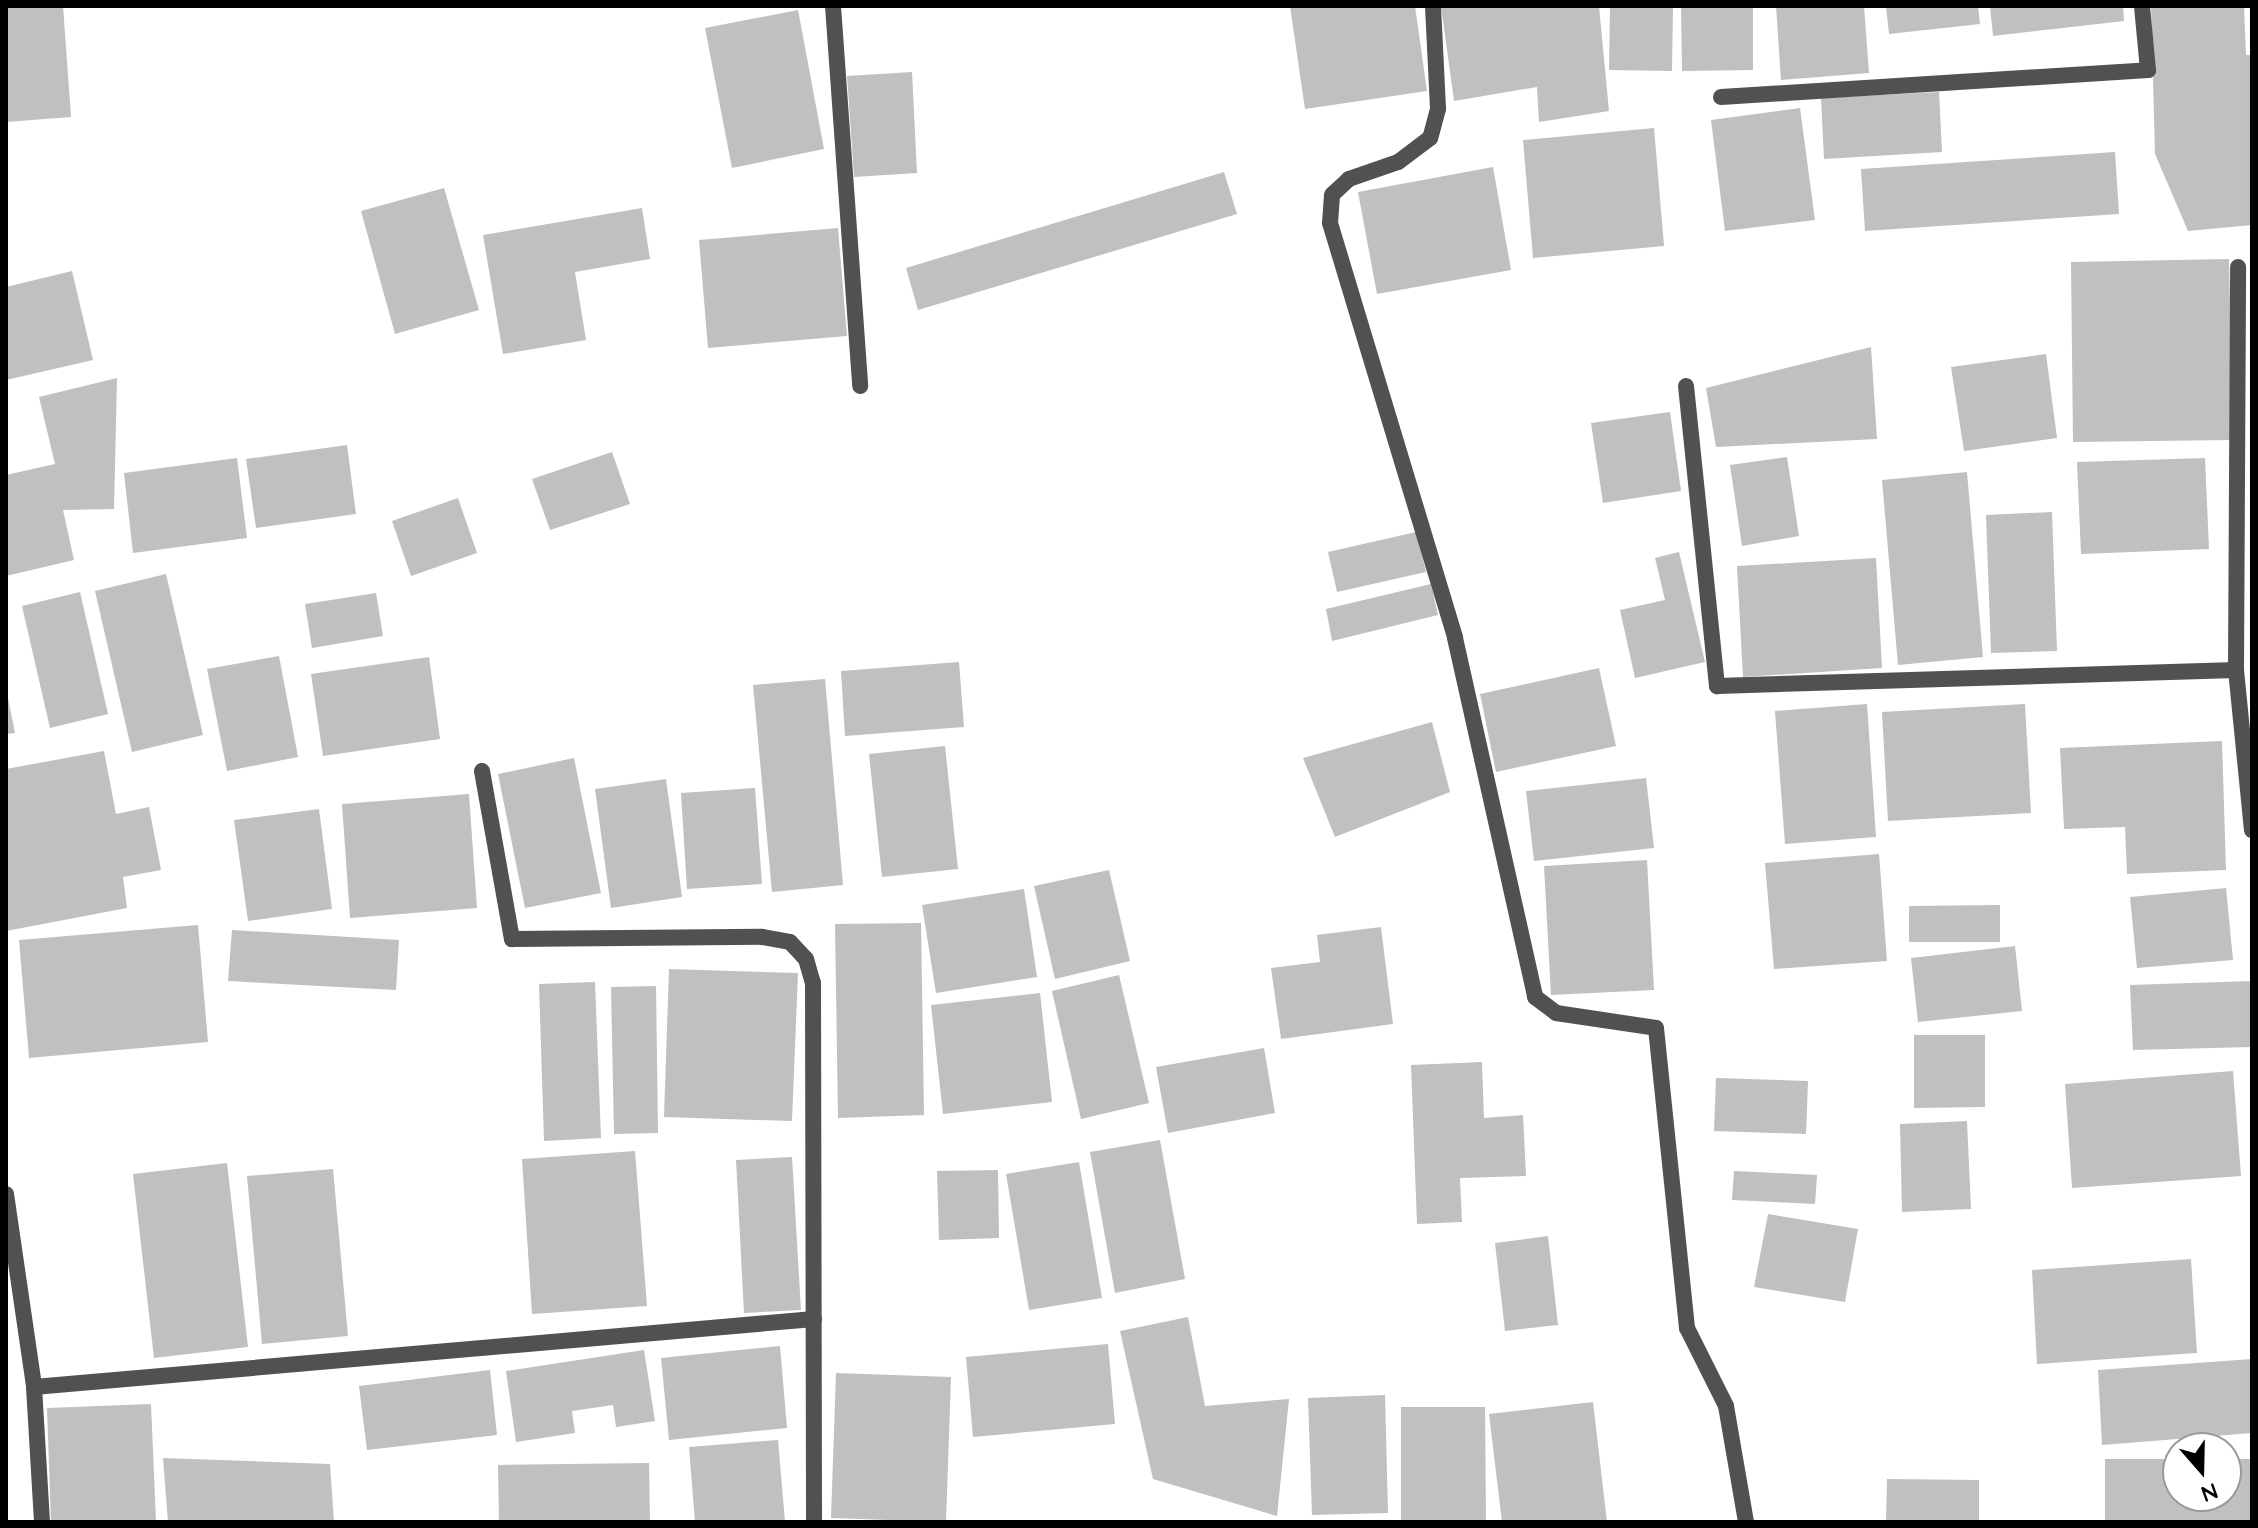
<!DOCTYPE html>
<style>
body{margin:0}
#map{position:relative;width:2258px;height:1528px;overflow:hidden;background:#fff;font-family:Quicksand,sans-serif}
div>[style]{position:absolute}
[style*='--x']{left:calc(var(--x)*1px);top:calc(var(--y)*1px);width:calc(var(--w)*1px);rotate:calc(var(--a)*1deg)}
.building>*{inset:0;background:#c0c0c0}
.street>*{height:16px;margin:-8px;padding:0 8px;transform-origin:8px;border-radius:8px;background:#515151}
span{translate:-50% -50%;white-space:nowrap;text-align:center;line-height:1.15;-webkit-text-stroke:6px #fff;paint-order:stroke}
.frame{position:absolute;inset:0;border:8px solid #000;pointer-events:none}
.north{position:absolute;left:2162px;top:1432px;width:80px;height:80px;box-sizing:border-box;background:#fff;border:2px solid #999;border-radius:50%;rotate:160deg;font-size:22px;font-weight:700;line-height:32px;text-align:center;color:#000}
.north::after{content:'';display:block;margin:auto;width:28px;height:36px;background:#000;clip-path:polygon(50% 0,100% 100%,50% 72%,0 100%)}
</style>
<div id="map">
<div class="building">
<div style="clip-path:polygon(6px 6px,63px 6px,71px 117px,6px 122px)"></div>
<div style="clip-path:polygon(1290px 6px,1415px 6px,1427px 91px,1305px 109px)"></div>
<div style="clip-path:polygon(1441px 6px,1599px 6px,1609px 111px,1539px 122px,1537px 87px,1454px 101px)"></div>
<div style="clip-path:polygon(1610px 6px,1673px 6px,1672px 71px,1609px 70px)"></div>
<div style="clip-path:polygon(1681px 6px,1753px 6px,1753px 70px,1682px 71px)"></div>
<div style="clip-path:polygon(1776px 6px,1864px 6px,1869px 73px,1781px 80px)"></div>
<div style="clip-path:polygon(1886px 6px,1978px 6px,1980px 24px,1889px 34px)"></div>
<div style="clip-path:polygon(1990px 6px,2123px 6px,2124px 21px,1993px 36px)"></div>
<div style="clip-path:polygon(2151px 6px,2244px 6px,2246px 55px,2252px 55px,2252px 225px,2188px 231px,2155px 154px)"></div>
<div style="clip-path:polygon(798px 10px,824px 149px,732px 168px,705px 28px)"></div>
<div style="clip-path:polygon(912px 72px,917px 173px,854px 177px,847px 76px)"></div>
<div style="clip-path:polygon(1939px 92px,1942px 152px,1824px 159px,1821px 98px)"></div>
<div style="clip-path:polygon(1800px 108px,1815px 220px,1725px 231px,1711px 120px)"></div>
<div style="clip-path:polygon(1654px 128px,1664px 246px,1533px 258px,1523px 140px)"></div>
<div style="clip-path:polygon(2115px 152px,2119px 214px,1865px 231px,1861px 169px)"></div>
<div style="clip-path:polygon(1493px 167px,1511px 270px,1377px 294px,1358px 192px)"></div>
<div style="clip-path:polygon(1224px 172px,1237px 214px,918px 310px,906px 268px)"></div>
<div style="clip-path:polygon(444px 188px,479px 310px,395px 334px,361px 211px)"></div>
<div style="clip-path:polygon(642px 208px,650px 259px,575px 272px,586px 340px,503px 354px,483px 235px)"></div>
<div style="clip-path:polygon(838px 228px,847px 336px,708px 348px,699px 240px)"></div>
<div style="clip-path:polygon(2229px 259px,2233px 440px,2073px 442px,2071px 262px)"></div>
<div style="clip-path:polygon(72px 271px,93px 360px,6px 380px,6px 287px)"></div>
<div style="clip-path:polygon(1871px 347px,1877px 439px,1716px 447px,1706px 388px)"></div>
<div style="clip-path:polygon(2046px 354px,2057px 438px,1964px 451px,1951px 367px)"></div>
<div style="clip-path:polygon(117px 378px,114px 509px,63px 510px,74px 560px,6px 576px,6px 475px,55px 464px,39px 397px)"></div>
<div style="clip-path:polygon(1670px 412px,1681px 491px,1603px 503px,1591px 423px)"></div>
<div style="clip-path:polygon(347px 445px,356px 514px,256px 528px,246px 459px)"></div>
<div style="clip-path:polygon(612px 452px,630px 504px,550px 530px,532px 479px)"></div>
<div style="clip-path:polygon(1787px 457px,1799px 536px,1742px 546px,1730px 465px)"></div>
<div style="clip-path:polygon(237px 458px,247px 538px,133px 553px,124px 473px)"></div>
<div style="clip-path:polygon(2205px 458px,2209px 549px,2081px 554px,2077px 462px)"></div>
<div style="clip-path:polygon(1967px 472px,1983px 657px,1898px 665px,1882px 480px)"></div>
<div style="clip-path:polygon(458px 498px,477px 553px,411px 576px,392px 521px)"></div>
<div style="clip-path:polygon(2052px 512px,2057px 651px,1991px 653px,1986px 515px)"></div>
<div style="clip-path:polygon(1416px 532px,1426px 572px,1337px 592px,1328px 552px)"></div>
<div style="clip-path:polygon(1679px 552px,1705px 662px,1635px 678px,1620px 610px,1665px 600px,1655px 558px)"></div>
<div style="clip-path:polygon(1876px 558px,1882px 668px,1743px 677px,1737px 566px)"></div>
<div style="clip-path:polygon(166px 574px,203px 735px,132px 752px,95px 591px)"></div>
<div style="clip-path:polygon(1431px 584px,1438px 615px,1332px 641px,1326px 609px)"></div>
<div style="clip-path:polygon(80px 592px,108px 714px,50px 728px,22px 606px)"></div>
<div style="clip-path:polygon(376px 593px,383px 636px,312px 648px,305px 604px)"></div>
<div style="clip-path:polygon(279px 656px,298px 757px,227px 771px,207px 669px)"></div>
<div style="clip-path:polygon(429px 657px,440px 739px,323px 756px,311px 674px)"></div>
<div style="clip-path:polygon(959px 662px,964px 727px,845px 736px,841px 671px)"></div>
<div style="clip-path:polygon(1599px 668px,1616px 746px,1496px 772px,1480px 694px)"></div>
<div style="clip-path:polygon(825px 679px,843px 885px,772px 892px,753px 685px)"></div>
<div style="clip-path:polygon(6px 688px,15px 733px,6px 734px)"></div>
<div style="clip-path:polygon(1867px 704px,1876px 837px,1785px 844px,1775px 711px)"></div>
<div style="clip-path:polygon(2025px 704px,2031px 813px,1888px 821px,1882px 712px)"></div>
<div style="clip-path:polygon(1432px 722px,1450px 792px,1335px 837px,1303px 758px)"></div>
<div style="clip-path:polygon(2222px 741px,2226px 870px,2127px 874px,2125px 827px,2064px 829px,2060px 748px)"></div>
<div style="clip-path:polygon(945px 746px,958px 869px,882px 877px,869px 754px)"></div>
<div style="clip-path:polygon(104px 751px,116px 814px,149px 807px,161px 870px,123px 877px,127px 908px,6px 931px,6px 769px)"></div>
<div style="clip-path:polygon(574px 758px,601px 893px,525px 908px,498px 774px)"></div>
<div style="clip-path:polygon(1646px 778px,1654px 848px,1534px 861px,1526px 791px)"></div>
<div style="clip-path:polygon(666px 779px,682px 897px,611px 908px,595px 789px)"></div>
<div style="clip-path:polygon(755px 788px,762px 884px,687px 889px,681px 793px)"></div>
<div style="clip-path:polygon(469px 794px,477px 908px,350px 918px,342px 804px)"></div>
<div style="clip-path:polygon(319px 809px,332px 909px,248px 921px,234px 820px)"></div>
<div style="clip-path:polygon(1879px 854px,1887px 961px,1774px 969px,1765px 863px)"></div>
<div style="clip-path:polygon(1647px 860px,1654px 990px,1551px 995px,1544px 866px)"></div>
<div style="clip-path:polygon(1109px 870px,1130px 961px,1055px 979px,1034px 886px)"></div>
<div style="clip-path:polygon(2226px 888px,2233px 960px,2137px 968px,2130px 897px)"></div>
<div style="clip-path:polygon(1024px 889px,1037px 977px,936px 993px,922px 905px)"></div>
<div style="clip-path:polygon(2000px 905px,2000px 942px,1909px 942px,1909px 906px)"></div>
<div style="clip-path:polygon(921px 923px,924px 1115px,838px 1118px,835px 924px)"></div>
<div style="clip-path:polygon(198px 925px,208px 1042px,29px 1058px,19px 940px)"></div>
<div style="clip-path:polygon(1381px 927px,1393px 1024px,1281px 1039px,1271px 968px,1320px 962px,1317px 935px)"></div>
<div style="clip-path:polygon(232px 930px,399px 940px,396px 990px,228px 981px)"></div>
<div style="clip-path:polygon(2015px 946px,2022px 1011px,1918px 1022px,1911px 958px)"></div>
<div style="clip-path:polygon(669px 969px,798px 973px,792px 1121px,664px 1117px)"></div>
<div style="clip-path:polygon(1119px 975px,1149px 1103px,1081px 1119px,1052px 991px)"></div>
<div style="clip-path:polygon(2252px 981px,2252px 1047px,2133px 1050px,2130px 985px)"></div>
<div style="clip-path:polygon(595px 982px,601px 1138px,544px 1141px,539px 984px)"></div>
<div style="clip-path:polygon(656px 986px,658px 1133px,614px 1134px,611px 987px)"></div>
<div style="clip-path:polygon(1040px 993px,1052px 1102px,943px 1114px,931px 1005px)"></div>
<div style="clip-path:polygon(1914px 1035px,1985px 1035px,1985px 1107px,1914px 1108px)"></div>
<div style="clip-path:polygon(1264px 1048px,1275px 1113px,1168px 1133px,1156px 1067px)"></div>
<div style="clip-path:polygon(1482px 1062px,1484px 1118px,1523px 1115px,1526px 1176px,1460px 1178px,1462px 1222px,1417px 1224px,1411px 1065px)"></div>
<div style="clip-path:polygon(2233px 1071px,2241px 1176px,2072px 1188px,2065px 1084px)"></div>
<div style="clip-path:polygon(1716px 1078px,1808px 1081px,1806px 1134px,1714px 1131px)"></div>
<div style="clip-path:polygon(1967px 1121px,1971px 1209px,1902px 1212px,1900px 1124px)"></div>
<div style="clip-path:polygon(1160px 1140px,1185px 1279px,1115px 1293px,1090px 1152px)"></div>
<div style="clip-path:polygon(635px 1151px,647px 1306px,532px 1314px,522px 1159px)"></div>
<div style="clip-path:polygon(792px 1157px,801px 1310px,744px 1313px,736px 1160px)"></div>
<div style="clip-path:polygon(1079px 1162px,1102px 1298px,1029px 1310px,1006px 1174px)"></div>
<div style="clip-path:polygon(227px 1163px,248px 1347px,154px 1358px,133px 1174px)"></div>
<div style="clip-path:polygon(333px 1169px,348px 1336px,262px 1344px,247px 1176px)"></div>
<div style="clip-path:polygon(998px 1170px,999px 1238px,939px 1240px,937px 1171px)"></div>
<div style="clip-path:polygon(1734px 1171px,1817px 1175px,1815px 1204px,1732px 1200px)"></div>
<div style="clip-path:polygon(1768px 1214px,1858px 1229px,1845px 1302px,1754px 1287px)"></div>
<div style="clip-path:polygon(1548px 1236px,1558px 1325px,1505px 1331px,1495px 1243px)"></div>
<div style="clip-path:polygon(2191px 1259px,2197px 1353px,2037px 1364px,2032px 1270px)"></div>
<div style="clip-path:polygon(1188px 1317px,1205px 1406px,1289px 1399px,1277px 1516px,1153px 1479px,1120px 1331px)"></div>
<div style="clip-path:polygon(1108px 1344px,1115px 1424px,973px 1437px,966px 1357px)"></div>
<div style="clip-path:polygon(780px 1346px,787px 1428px,669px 1440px,661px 1358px)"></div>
<div style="clip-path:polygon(644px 1350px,655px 1421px,616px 1427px,613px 1405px,572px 1411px,575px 1433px,516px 1442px,506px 1371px)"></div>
<div style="clip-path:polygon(2252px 1359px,2252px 1433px,2102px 1445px,2098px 1370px)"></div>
<div style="clip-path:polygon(490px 1370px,497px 1435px,367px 1450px,359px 1386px)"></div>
<div style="clip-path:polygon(836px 1373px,951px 1377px,946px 1522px,831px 1518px)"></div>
<div style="clip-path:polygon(1385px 1395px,1388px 1513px,1312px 1515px,1308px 1398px)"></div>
<div style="clip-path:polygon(1593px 1402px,1607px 1522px,1502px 1522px,1489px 1414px)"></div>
<div style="clip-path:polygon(151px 1404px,156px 1522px,51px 1522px,47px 1408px)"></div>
<div style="clip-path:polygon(1401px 1407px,1485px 1407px,1486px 1522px,1401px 1522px)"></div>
<div style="clip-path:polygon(778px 1440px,785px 1522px,695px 1522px,689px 1447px)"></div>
<div style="clip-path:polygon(163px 1458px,330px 1464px,334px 1522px,168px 1522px)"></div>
<div style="clip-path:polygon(2105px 1459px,2178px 1459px,2178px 1496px,2226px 1496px,2226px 1459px,2252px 1459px,2252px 1522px,2105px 1522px)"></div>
<div style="clip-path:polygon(649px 1463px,650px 1522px,499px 1522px,498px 1465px)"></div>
<div style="clip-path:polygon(1887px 1479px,1979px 1480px,1979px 1522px,1886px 1522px)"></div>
</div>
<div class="street">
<div style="--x:833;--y:6;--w:381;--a:85.9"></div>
<div style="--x:1433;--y:6;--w:103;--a:87.2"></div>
<div style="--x:1438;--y:109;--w:30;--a:105"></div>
<div style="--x:1430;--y:138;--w:40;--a:143"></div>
<div style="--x:1398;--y:162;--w:52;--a:160.9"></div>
<div style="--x:1349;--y:179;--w:23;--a:137"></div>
<div style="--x:1332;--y:195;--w:28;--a:94"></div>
<div style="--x:1330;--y:223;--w:433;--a:73.2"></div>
<div style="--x:1455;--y:638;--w:368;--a:77.4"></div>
<div style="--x:1535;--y:997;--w:26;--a:37"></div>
<div style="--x:1556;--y:1013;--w:101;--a:8.5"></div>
<div style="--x:1656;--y:1028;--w:302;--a:84.1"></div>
<div style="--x:1687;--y:1328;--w:87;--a:63.4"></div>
<div style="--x:1726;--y:1406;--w:118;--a:80.2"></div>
<div style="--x:1721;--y:97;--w:428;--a:-3.6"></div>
<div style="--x:2148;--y:70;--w:64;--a:-95.4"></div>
<div style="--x:1686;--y:386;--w:302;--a:84.1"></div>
<div style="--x:1717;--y:686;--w:519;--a:-1.77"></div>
<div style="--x:2236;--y:670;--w:161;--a:84.3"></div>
<div style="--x:2236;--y:670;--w:403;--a:-89.7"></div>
<div style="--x:482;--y:771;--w:171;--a:79.9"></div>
<div style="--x:512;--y:939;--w:250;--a:-0.5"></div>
<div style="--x:762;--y:937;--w:28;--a:10"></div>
<div style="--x:790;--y:942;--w:23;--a:47"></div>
<div style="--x:806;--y:959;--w:25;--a:74"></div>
<div style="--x:813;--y:983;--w:539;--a:89.89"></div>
<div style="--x:6;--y:1194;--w:195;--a:81.7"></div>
<div style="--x:34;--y:1387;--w:135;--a:86.6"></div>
<div style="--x:34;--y:1387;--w:783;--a:-4.98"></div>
</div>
<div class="frame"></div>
<div class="north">N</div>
</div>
